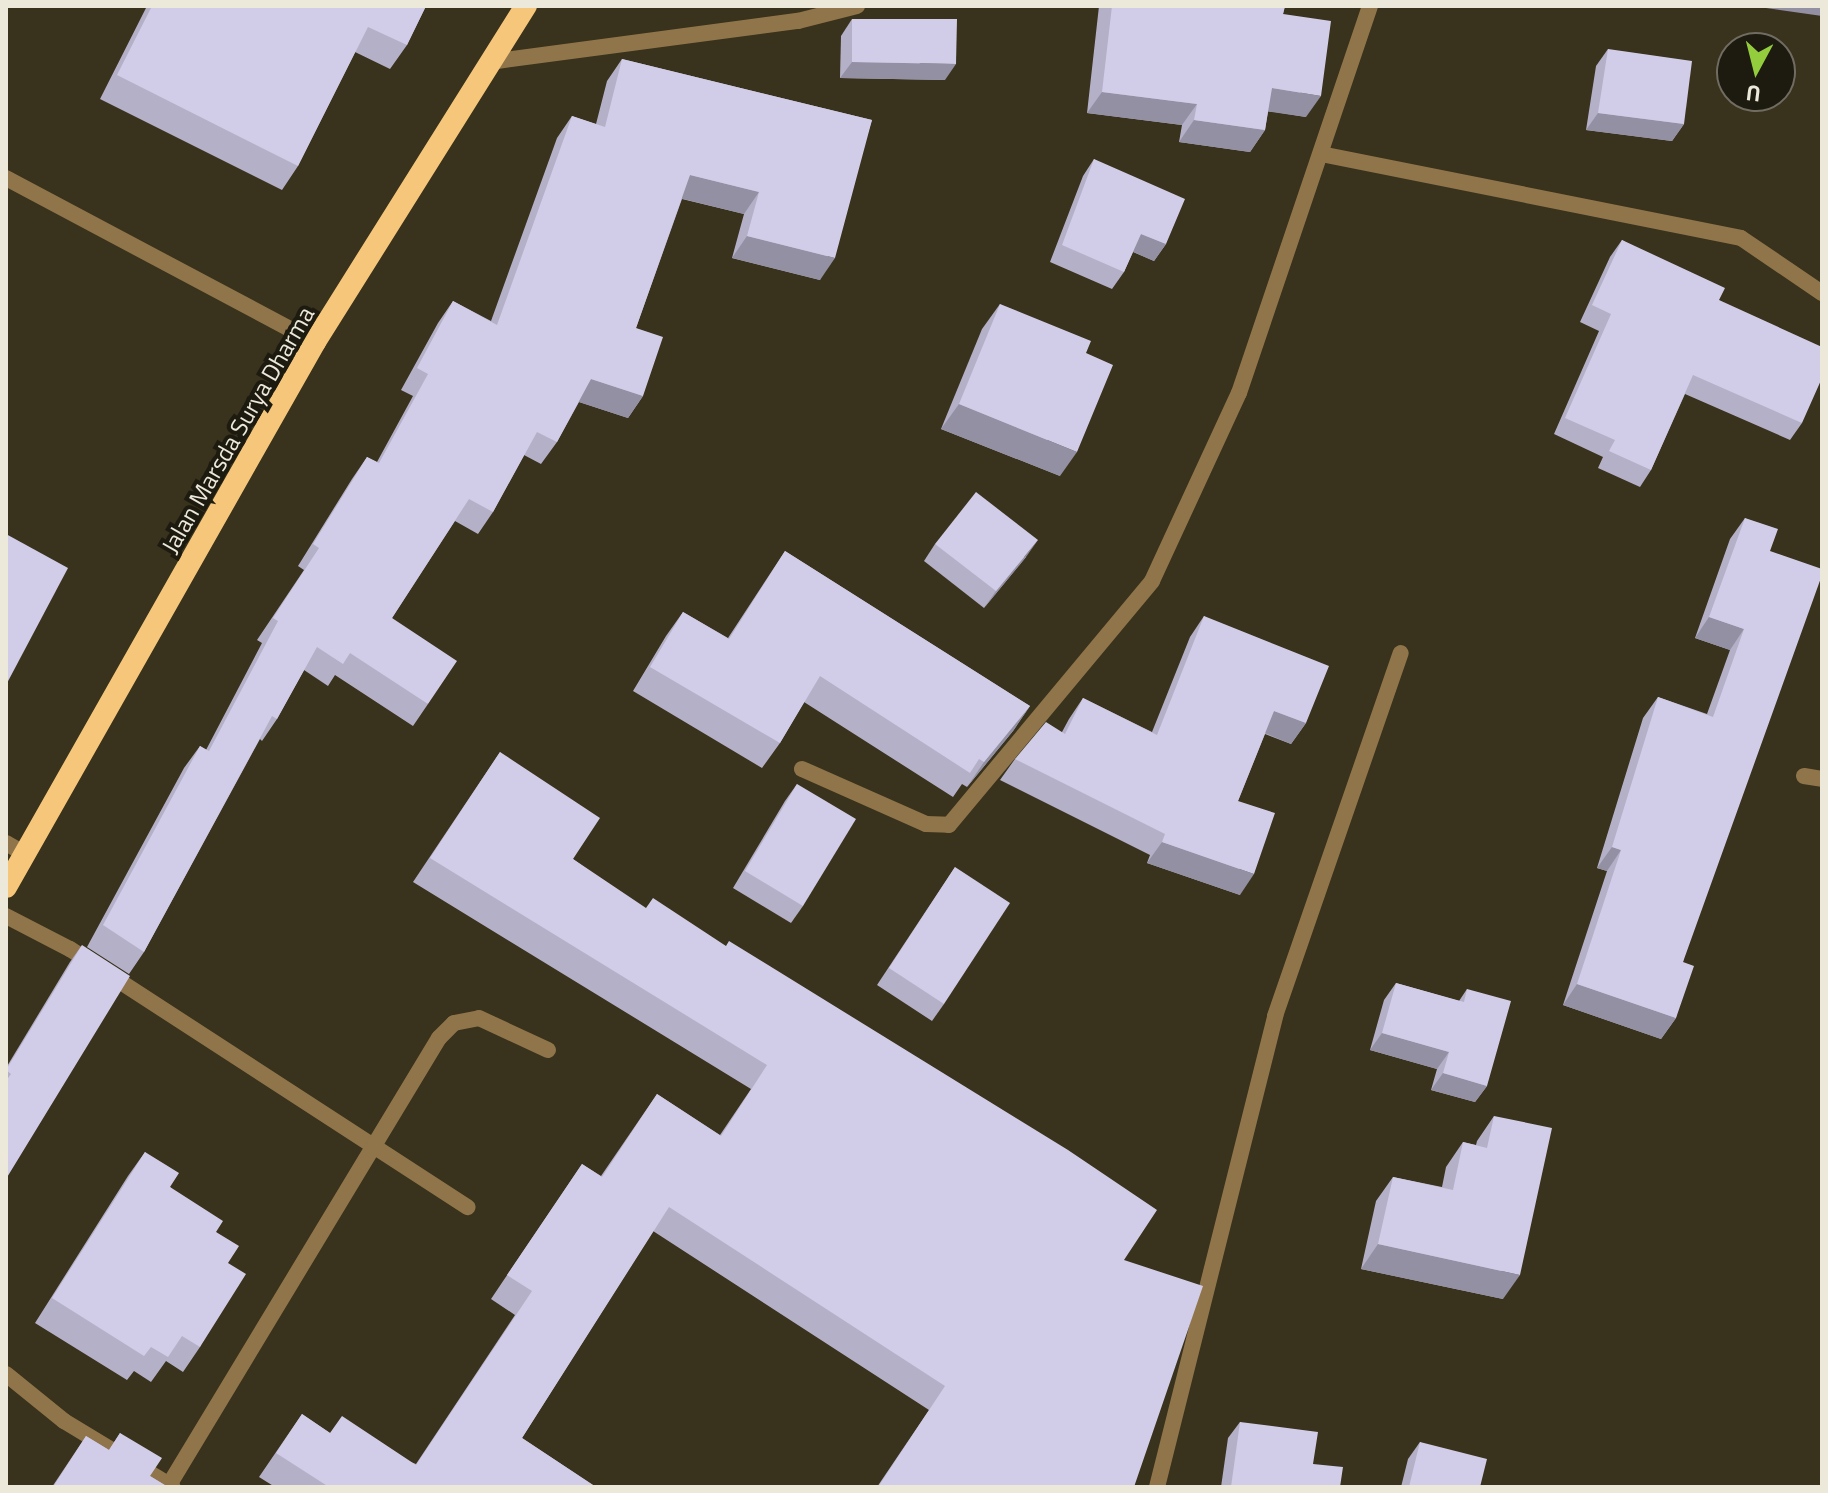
<!DOCTYPE html>
<style>
body{margin:0}
#map{position:relative;width:1828px;height:1493px;overflow:hidden;background:#39321c;font-family:"Titillium Web",sans-serif}
div>[style]{position:absolute}
[style*='--x']{left:calc(var(--x)*1px);top:calc(var(--y)*1px);width:calc(var(--w)*1px);rotate:calc(var(--a)*1deg)}
.service>*{height:16px;margin:-8px;padding:0 8px;transform-origin:8px;border-radius:8px;background:#90754b}
.minor>*{height:16px;margin:-8px;padding:0 8px;transform-origin:8px;border-radius:8px;background:#90754b}
.trunk>*{height:22px;margin:-11px;padding:0 11px;transform-origin:11px;border-radius:11px;background:#f6c77a}
.wall>*{inset:0;background:#b4b0c8}
.shaded-wall>*{inset:0;background:#9290a2}
.building>*{inset:0;background:#d1cde8}
span{translate:-50% -50%;white-space:nowrap;text-align:center;line-height:1.15;-webkit-text-stroke:8px #1d1a10;paint-order:stroke}
.street-label{font-size:24px;color:#ece8da}
.frame{position:absolute;inset:0;border:8px solid #ece8da;pointer-events:none}
.north{position:absolute;left:1716px;top:32px;width:80px;height:80px;box-sizing:border-box;background:#1d1a10;border:2px solid #706c61;border-radius:50%;rotate:187deg;font-size:22px;font-weight:700;line-height:32px;text-align:center;color:#ece8da}
.north::after{content:'';display:block;margin:auto;width:28px;height:36px;background:#93cd3e;clip-path:polygon(50% 0,100% 100%,50% 72%,0 100%)}
</style>
<div id="map">
<div class="service">
<div style="--x:1804;--y:776;--w:18;--a:9"></div>
<div style="--x:6;--y:843;--w:22;--a:30"></div>
<div style="--x:6;--y:916;--w:72;--a:27.3"></div>
<div style="--x:70;--y:949;--w:474;--a:33"></div>
<div style="--x:169;--y:1485;--w:522;--a:-58.87"></div>
<div style="--x:439;--y:1038;--w:21;--a:-45"></div>
<div style="--x:454;--y:1023;--w:25;--a:-11"></div>
<div style="--x:479;--y:1018;--w:76;--a:24.9"></div>
</div>
<div class="minor">
<div style="--x:497;--y:61;--w:304;--a:-7.6"></div>
<div style="--x:798;--y:21;--w:61;--a:-14.3"></div>
<div style="--x:1321;--y:154;--w:428;--a:11.3"></div>
<div style="--x:1741;--y:238;--w:98;--a:34.2"></div>
<div style="--x:6;--y:178;--w:350;--a:28"></div>
<div style="--x:802;--y:769;--w:136;--a:23.9"></div>
<div style="--x:926;--y:824;--w:23;--a:2"></div>
<div style="--x:949;--y:825;--w:317;--a:-50.2"></div>
<div style="--x:1152;--y:581;--w:207;--a:-65.2"></div>
<div style="--x:1239;--y:393;--w:409;--a:-71.3"></div>
<div style="--x:6;--y:1374;--w:75;--a:39"></div>
<div style="--x:64;--y:1421;--w:127;--a:31.2"></div>
<div style="--x:1157;--y:1487;--w:486;--a:-75.9"></div>
<div style="--x:1275;--y:1016;--w:384;--a:-70.9"></div>
</div>
<div class="trunk">
<div style="--x:6;--y:887;--w:627;--a:-60.45"></div>
<div style="--x:315;--y:342;--w:397;--a:-57.9"></div>
</div>
<div class="wall">
<div style="clip-path:polygon(147px 6px,426px 6px,407px 45px,390px 69px,355px 52px,298px 166px,282px 190px,100px 99px)"></div>
<div style="clip-path:polygon(1099px 6px,1285px 6px,1283px 14px,1306px 117px,1268px 111px,1265px 130px,1250px 152px,1179px 142px,1182px 125px,1087px 113px)"></div>
<div style="clip-path:polygon(852px 19px,945px 80px,840px 78px,841px 36px)"></div>
<div style="clip-path:polygon(1608px 49px,1684px 124px,1672px 141px,1586px 130px,1596px 66px)"></div>
<div style="clip-path:polygon(622px 59px,872px 120px,820px 280px,732px 258px,744px 214px,682px 199px,636px 328px,643px 396px,628px 418px,579px 402px,557px 442px,541px 464px,524px 455px,493px 512px,478px 534px,455px 521px,392px 618px,428px 704px,413px 726px,335px 675px,328px 686px,304px 670px,277px 719px,262px 741px,260px 739px,144px 952px,129px 974px,87px 947px,184px 768px,200px 746px,206px 750px,262px 643px,257px 640px,304px 570px,298px 566px,352px 479px,367px 457px,377px 462px,413px 396px,401px 390px,438px 323px,453px 301px,491px 321px,557px 138px,572px 116px,596px 124px,607px 81px)"></div>
<div style="clip-path:polygon(1094px 159px,1166px 244px,1154px 261px,1133px 252px,1124px 272px,1112px 289px,1050px 262px,1083px 176px)"></div>
<div style="clip-path:polygon(1622px 240px,1719px 300px,1802px 423px,1790px 440px,1685px 394px,1651px 470px,1640px 487px,1598px 468px,1603px 457px,1554px 434px,1599px 331px,1580px 322px,1610px 257px)"></div>
<div style="clip-path:polygon(1000px 304px,1060px 476px,941px 429px,982px 329px)"></div>
<div style="clip-path:polygon(1745px 518px,1770px 551px,1683px 962px,1676px 1018px,1661px 1039px,1563px 1005px,1607px 871px,1597px 868px,1643px 718px,1658px 697px,1707px 714px,1730px 650px,1695px 638px,1730px 539px)"></div>
<div style="clip-path:polygon(935px 544px,1026px 557px,984px 608px,924px 561px)"></div>
<div style="clip-path:polygon(785px 551px,1030px 706px,1013px 731px,967px 787px,962px 784px,953px 797px,804px 702px,780px 743px,762px 768px,633px 691px,666px 636px,683px 612px,728px 638px)"></div>
<div style="clip-path:polygon(1204px 616px,1306px 723px,1291px 744px,1265px 734px,1238px 801px,1240px 895px,1147px 863px,1150px 855px,1000px 780px,1015px 759px,1062px 732px,1069px 719px,1083px 698px,1152px 732px,1190px 637px)"></div>
<div style="clip-path:polygon(500px 752px,573px 859px,1124px 1260px,1134px 1487px,877px 1487px,929px 1410px,653px 1231px,522px 1438px,596px 1487px,275px 1487px,259px 1477px,302px 1414px,330px 1433px,416px 1464px,515px 1315px,491px 1299px,582px 1164px,601px 1176px,657px 1094px,720px 1135px,751px 1089px,413px 882px)"></div>
<div style="clip-path:polygon(797px 784px,803px 906px,791px 923px,733px 888px,785px 801px)"></div>
<div style="clip-path:polygon(955px 867px,944px 1004px,932px 1021px,877px 985px)"></div>
<div style="clip-path:polygon(82px 945px,6px 1179px,6px 1068px,70px 962px)"></div>
<div style="clip-path:polygon(1396px 983px,1459px 1001px,1467px 989px,1487px 1086px,1475px 1102px,1431px 1090px,1437px 1069px,1370px 1050px,1384px 1000px)"></div>
<div style="clip-path:polygon(1494px 1116px,1503px 1299px,1361px 1269px,1376px 1201px,1393px 1177px,1442px 1187px,1446px 1167px,1463px 1142px,1476px 1145px,1477px 1141px)"></div>
<div style="clip-path:polygon(145px 1152px,170px 1187px,216px 1232px,228px 1263px,200px 1347px,183px 1372px,166px 1361px,151px 1382px,134px 1371px,127px 1380px,35px 1323px,128px 1176px)"></div>
<div style="clip-path:polygon(1240px 1422px,1313px 1464px,1340px 1487px,1221px 1487px,1228px 1438px)"></div>
<div style="clip-path:polygon(120px 1433px,150px 1476px,168px 1487px,52px 1487px,86px 1436px,109px 1450px)"></div>
<div style="clip-path:polygon(1420px 1442px,1480px 1487px,1401px 1487px,1408px 1459px)"></div>
</div>
<div class="shaded-wall">
<div style="clip-path:polygon(1752px 6px,1822px 6px,1822px 16px)"></div>
<div style="clip-path:polygon(852px 62px,956px 64px,945px 80px,840px 78px)"></div>
<div style="clip-path:polygon(1272px 88px,1321px 96px,1306px 117px,1257px 110px)"></div>
<div style="clip-path:polygon(1102px 92px,1197px 104px,1182px 125px,1087px 113px)"></div>
<div style="clip-path:polygon(1598px 113px,1684px 124px,1672px 141px,1586px 130px)"></div>
<div style="clip-path:polygon(1194px 120px,1265px 130px,1250px 152px,1179px 142px)"></div>
<div style="clip-path:polygon(690px 175px,759px 192px,744px 214px,675px 197px)"></div>
<div style="clip-path:polygon(1141px 234px,1166px 244px,1154px 261px,1129px 250px)"></div>
<div style="clip-path:polygon(747px 236px,835px 258px,820px 280px,732px 258px)"></div>
<div style="clip-path:polygon(591px 379px,643px 396px,628px 418px,576px 401px)"></div>
<div style="clip-path:polygon(959px 404px,1077px 452px,1060px 476px,941px 429px)"></div>
<div style="clip-path:polygon(1038px 540px,1026px 557px,984px 608px,996px 591px)"></div>
<div style="clip-path:polygon(1709px 617px,1744px 629px,1730px 650px,1695px 638px)"></div>
<div style="clip-path:polygon(1030px 706px,1013px 731px,967px 787px,984px 762px)"></div>
<div style="clip-path:polygon(1274px 711px,1306px 723px,1291px 744px,1260px 731px)"></div>
<div style="clip-path:polygon(1162px 842px,1254px 874px,1240px 895px,1147px 863px)"></div>
<div style="clip-path:polygon(1612px 847px,1621px 850px,1607px 871px,1597px 868px)"></div>
<div style="clip-path:polygon(1577px 984px,1676px 1018px,1661px 1039px,1563px 1005px)"></div>
<div style="clip-path:polygon(1382px 1033px,1449px 1052px,1437px 1069px,1370px 1050px)"></div>
<div style="clip-path:polygon(1443px 1073px,1487px 1086px,1475px 1102px,1431px 1090px)"></div>
<div style="clip-path:polygon(1378px 1244px,1520px 1275px,1503px 1299px,1361px 1269px)"></div>
</div>
<div class="building">
<div style="clip-path:polygon(152px 6px,426px 6px,407px 45px,368px 27px,298px 166px,117px 75px)"></div>
<div style="clip-path:polygon(1112px 6px,1285px 6px,1283px 14px,1331px 21px,1321px 96px,1272px 88px,1265px 130px,1194px 120px,1197px 104px,1102px 92px)"></div>
<div style="clip-path:polygon(852px 19px,957px 19px,956px 64px,852px 62px)"></div>
<div style="clip-path:polygon(1608px 49px,1692px 61px,1684px 124px,1598px 113px)"></div>
<div style="clip-path:polygon(622px 59px,872px 120px,835px 258px,747px 236px,759px 192px,690px 175px,636px 328px,663px 337px,643px 396px,591px 379px,557px 442px,537px 432px,493px 512px,469px 499px,392px 618px,457px 661px,428px 704px,350px 653px,343px 664px,317px 647px,277px 719px,272px 716px,144px 952px,103px 925px,200px 746px,209px 751px,278px 621px,273px 618px,319px 548px,313px 544px,367px 457px,379px 463px,428px 374px,417px 368px,453px 301px,497px 325px,572px 116px,605px 127px)"></div>
<div style="clip-path:polygon(1094px 159px,1185px 199px,1166px 244px,1141px 234px,1124px 272px,1062px 245px)"></div>
<div style="clip-path:polygon(1622px 240px,1725px 288px,1719px 300px,1822px 347px,1822px 378px,1802px 423px,1693px 375px,1651px 470px,1609px 451px,1615px 440px,1565px 418px,1611px 314px,1592px 305px)"></div>
<div style="clip-path:polygon(1000px 304px,1091px 341px,1086px 353px,1113px 365px,1077px 452px,959px 404px)"></div>
<div style="clip-path:polygon(976px 492px,1038px 540px,996px 591px,935px 544px)"></div>
<div style="clip-path:polygon(1745px 518px,1778px 529px,1770px 551px,1822px 569px,1822px 575px,1683px 962px,1694px 966px,1676px 1018px,1577px 984px,1621px 850px,1612px 847px,1658px 697px,1713px 717px,1744px 629px,1709px 617px)"></div>
<div style="clip-path:polygon(6px 534px,68px 568px,6px 685px)"></div>
<div style="clip-path:polygon(785px 551px,1030px 706px,984px 762px,979px 759px,970px 773px,820px 676px,780px 743px,650px 667px,683px 612px,729px 639px)"></div>
<div style="clip-path:polygon(1204px 616px,1329px 666px,1306px 723px,1274px 711px,1238px 801px,1275px 813px,1254px 874px,1162px 842px,1165px 834px,1015px 759px,1046px 722px,1065px 734px,1083px 698px,1157px 735px)"></div>
<div style="clip-path:polygon(500px 752px,600px 818px,573px 859px,646px 908px,653px 898px,726px 946px,729px 941px,1068px 1150px,1157px 1210px,1124px 1260px,1203px 1286px,1134px 1487px,878px 1487px,945px 1386px,669px 1207px,522px 1438px,596px 1487px,329px 1487px,276px 1453px,302px 1414px,330px 1433px,342px 1416px,416px 1465px,532px 1291px,507px 1275px,582px 1164px,602px 1177px,657px 1094px,721px 1136px,767px 1065px,430px 858px)"></div>
<div style="clip-path:polygon(797px 784px,856px 819px,803px 906px,745px 871px)"></div>
<div style="clip-path:polygon(955px 867px,1010px 903px,944px 1004px,889px 968px)"></div>
<div style="clip-path:polygon(82px 945px,130px 976px,6px 1179px,6px 1081px,11px 1074px,6px 1070px)"></div>
<div style="clip-path:polygon(1396px 983px,1464px 1002px,1467px 989px,1511px 1001px,1487px 1086px,1443px 1073px,1449px 1052px,1382px 1033px)"></div>
<div style="clip-path:polygon(1494px 1116px,1552px 1128px,1520px 1275px,1378px 1244px,1393px 1177px,1453px 1190px,1463px 1142px,1487px 1148px)"></div>
<div style="clip-path:polygon(145px 1152px,179px 1173px,170px 1187px,223px 1221px,216px 1232px,239px 1246px,228px 1263px,246px 1274px,200px 1347px,182px 1336px,168px 1357px,151px 1347px,144px 1356px,52px 1298px)"></div>
<div style="clip-path:polygon(1240px 1422px,1318px 1432px,1313px 1464px,1343px 1467px,1340px 1487px,1231px 1487px)"></div>
<div style="clip-path:polygon(120px 1433px,162px 1458px,150px 1476px,168px 1487px,53px 1487px,86px 1436px,109px 1450px)"></div>
<div style="clip-path:polygon(1420px 1442px,1487px 1459px,1480px 1487px,1409px 1487px)"></div>
</div>
<div class="street-label">
<span style="left:238px;top:430px;rotate:-60deg">Jalan Marsda Surya Dharma</span>
</div>
<div class="frame"></div>
<div class="north">U</div>
</div>
